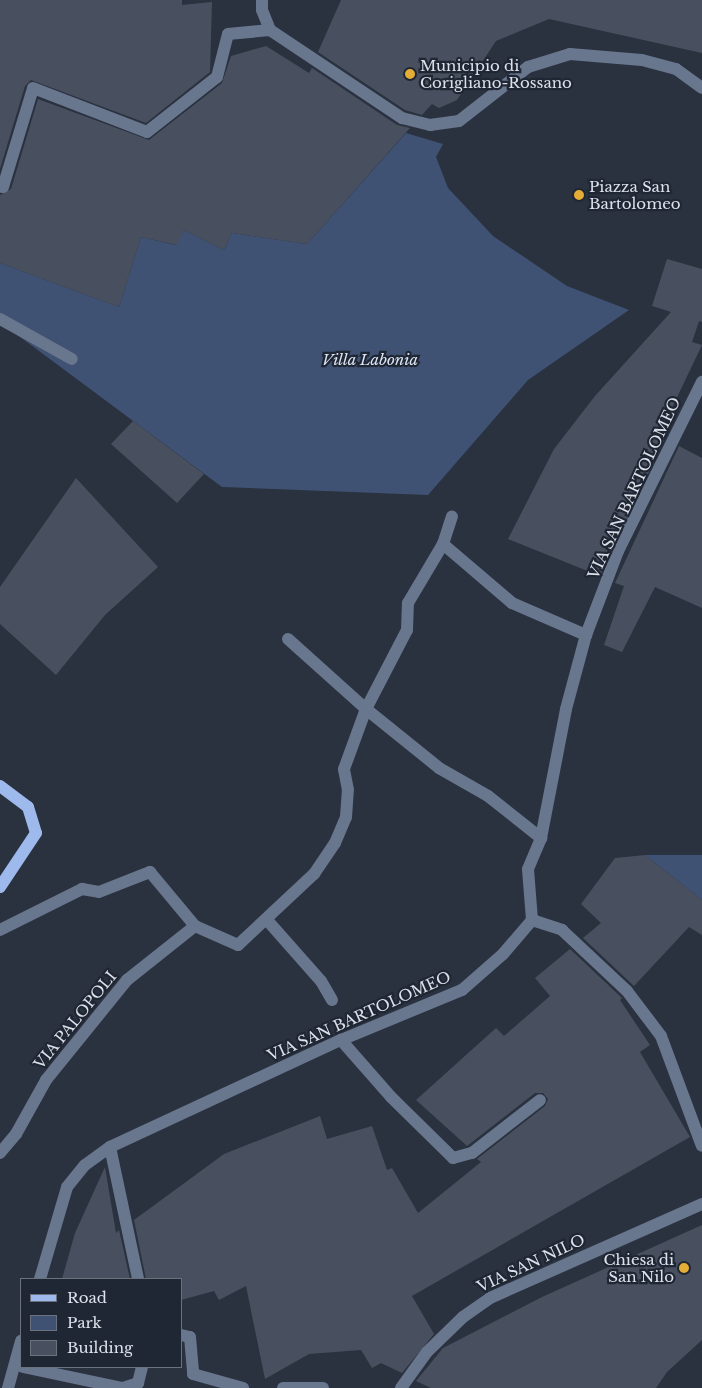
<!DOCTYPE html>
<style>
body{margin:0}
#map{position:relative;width:702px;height:1388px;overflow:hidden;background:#2a313f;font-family:"Libre Baskerville",serif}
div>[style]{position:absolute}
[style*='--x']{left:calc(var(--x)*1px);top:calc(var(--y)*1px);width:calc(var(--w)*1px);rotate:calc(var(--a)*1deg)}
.green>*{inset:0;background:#405273}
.building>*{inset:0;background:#48505f}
.minor>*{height:12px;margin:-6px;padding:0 6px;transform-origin:6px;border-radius:6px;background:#68768e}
.major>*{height:12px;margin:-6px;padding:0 6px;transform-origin:6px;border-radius:6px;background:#9eb9eb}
.dots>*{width:14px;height:14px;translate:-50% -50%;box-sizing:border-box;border:2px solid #202734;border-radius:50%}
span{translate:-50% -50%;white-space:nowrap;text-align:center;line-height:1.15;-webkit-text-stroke:4.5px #202734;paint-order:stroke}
.poi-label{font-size:15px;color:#dce1ea}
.left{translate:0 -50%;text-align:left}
.right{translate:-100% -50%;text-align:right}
.park-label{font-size:15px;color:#dce5f5;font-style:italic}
.street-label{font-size:15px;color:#dce1ea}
.legend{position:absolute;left:20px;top:1278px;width:162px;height:90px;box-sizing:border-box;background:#202734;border:1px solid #6b717d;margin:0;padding:6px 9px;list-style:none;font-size:15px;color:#dce1ea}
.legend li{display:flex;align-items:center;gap:10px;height:25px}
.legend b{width:25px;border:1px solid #6b717d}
</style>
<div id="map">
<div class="green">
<div style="clip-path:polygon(406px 133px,443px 144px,436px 157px,448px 188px,493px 236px,567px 286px,629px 310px,528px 380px,428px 495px,222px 487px,0 322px,0 263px,119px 307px,141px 237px,176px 245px,184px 230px,224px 250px,232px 233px,307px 244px)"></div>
<div style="clip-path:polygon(645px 855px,702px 855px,702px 900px)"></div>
</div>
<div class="building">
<div style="clip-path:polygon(0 0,182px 0,182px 5px,212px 2px,210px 72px,146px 123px,31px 80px,25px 86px,0 169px)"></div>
<div style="clip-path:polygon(341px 0,702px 0,702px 53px,549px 19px,496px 41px,457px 100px,439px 108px,432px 104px,422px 115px,405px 110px,318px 52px)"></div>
<div style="clip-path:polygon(266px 46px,309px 73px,312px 68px,397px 125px,410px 128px,307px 244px,232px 233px,224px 250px,184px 230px,177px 245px,141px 237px,119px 307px,0 263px,0 195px,11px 189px,38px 99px,149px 140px,222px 83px,231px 56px)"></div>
<div style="clip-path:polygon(667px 259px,702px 269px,702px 322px,699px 321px,692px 342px,702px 345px,659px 435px,665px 438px,600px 576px,508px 539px,554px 449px,595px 396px,671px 312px,652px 306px)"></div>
<div style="clip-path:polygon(133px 421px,204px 474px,177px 503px,111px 444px)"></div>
<div style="clip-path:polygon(679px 446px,702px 458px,702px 608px,655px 587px,622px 652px,604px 645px,624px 586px,615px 583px)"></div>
<div style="clip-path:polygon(76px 478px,158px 567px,105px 615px,56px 675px,0 624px,0 587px)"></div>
<div style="clip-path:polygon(645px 855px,702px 900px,702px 935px,689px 927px,634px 986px,583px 938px,601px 923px,581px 904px,615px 858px)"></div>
<div style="clip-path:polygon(570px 949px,622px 998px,620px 1000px,650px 1045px,640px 1052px,690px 1137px,412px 1296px,434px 1334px,402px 1373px,381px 1363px,372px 1368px,361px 1350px,309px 1354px,265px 1379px,246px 1286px,219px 1300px,214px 1291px,181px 1300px,181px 1279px,146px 1279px,134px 1220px,224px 1154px,320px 1116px,327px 1139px,372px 1126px,387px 1170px,392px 1168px,418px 1213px,481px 1162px,477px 1159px,545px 1106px,548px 1099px,543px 1093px,535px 1093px,467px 1146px,416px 1100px,496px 1028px,504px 1036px,550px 996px,535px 978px)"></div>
<div style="clip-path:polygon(105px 1167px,116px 1233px,119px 1230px,130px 1279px,62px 1279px,75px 1233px)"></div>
<div style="clip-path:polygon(702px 1225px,702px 1340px,667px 1372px,656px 1388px,431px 1388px,416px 1381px,443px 1348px,542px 1297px)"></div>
</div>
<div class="minor">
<div style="--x:262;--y:0;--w:10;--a:90"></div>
<div style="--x:262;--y:10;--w:22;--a:68"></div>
<div style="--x:270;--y:30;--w:159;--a:33.7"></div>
<div style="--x:402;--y:118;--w:29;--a:14"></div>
<div style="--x:430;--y:125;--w:29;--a:-8"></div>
<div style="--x:459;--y:121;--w:88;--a:-38"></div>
<div style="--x:528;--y:67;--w:44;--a:-17.2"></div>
<div style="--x:570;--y:54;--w:72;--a:4.8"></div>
<div style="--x:642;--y:60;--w:35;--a:15"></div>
<div style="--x:676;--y:69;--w:32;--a:36"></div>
<div style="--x:0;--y:186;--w:3;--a:18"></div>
<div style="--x:3;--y:187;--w:103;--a:-73.1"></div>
<div style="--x:33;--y:88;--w:122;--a:21.1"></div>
<div style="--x:147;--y:132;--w:89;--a:-38.2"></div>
<div style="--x:217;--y:77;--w:44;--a:-75.7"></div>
<div style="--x:228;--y:34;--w:42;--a:-5.4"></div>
<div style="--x:0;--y:319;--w:82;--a:29.1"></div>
<div style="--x:443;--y:544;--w:91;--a:40.5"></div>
<div style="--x:512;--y:603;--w:81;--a:23.4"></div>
<div style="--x:288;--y:639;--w:105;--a:41.9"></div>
<div style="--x:366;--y:709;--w:94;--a:38.9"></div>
<div style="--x:439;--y:768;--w:56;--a:29.7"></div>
<div style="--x:488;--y:796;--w:68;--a:38.4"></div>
<div style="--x:267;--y:920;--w:81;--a:48.5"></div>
<div style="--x:321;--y:981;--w:22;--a:60"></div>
<div style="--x:532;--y:920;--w:32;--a:18"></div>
<div style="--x:562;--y:930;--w:89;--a:43.2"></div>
<div style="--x:627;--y:991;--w:56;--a:52.9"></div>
<div style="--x:661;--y:1036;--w:117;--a:69.6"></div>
<div style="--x:0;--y:930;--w:92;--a:-26.6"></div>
<div style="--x:82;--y:889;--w:17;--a:10"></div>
<div style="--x:99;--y:892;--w:55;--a:-21.4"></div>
<div style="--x:150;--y:872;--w:70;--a:50.2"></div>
<div style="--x:341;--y:1040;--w:76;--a:48.7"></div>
<div style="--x:391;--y:1097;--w:87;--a:44.5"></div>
<div style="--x:453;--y:1158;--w:20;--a:-15"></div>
<div style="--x:472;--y:1153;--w:86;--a:-37.9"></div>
<div style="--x:110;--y:1147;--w:135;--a:78"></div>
<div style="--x:0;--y:1153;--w:25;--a:-50"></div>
<div style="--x:16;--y:1134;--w:62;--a:-60.9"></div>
<div style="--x:46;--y:1080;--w:129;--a:-51"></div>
<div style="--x:127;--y:980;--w:87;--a:-38.5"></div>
<div style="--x:195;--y:926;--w:47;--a:23.8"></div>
<div style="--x:238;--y:945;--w:104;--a:-43.1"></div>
<div style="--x:314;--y:874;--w:37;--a:-56"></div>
<div style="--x:335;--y:843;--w:28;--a:-67"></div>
<div style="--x:346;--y:817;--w:27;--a:-86"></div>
<div style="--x:348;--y:790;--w:21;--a:-101"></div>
<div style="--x:344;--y:769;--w:64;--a:-69.9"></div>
<div style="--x:366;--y:709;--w:89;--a:-62.6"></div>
<div style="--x:407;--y:630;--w:27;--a:-88"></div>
<div style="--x:408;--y:603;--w:69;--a:-59.3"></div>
<div style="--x:443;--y:544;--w:29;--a:-72"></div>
<div style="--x:40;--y:1279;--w:96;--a:-73.6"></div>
<div style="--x:67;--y:1187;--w:28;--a:-51"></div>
<div style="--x:85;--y:1165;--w:31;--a:-36"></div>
<div style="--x:110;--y:1147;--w:255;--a:-24.9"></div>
<div style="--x:341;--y:1040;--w:131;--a:-22.5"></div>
<div style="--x:462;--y:990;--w:55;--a:-41.3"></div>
<div style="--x:503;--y:954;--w:45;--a:-49.5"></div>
<div style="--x:532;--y:920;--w:51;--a:-94.5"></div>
<div style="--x:528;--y:869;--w:34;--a:-67"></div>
<div style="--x:541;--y:838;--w:131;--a:-79"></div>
<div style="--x:566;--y:709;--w:77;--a:-74.9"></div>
<div style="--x:586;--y:635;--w:90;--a:-69.1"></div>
<div style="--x:618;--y:551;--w:189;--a:-63.6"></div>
<div style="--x:181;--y:1335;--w:9;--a:13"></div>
<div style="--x:190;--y:1337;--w:37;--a:85"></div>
<div style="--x:193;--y:1374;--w:52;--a:15.6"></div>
<div style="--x:23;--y:1367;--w:102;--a:11.9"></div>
<div style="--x:123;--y:1388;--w:16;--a:-18"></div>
<div style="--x:138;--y:1383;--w:16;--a:-76"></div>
<div style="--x:8;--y:1388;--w:49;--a:-74.5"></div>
<div style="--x:283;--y:1388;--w:40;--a:0"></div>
<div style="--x:401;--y:1388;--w:44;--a:-54.2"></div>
<div style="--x:427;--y:1352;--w:50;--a:-44.2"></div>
<div style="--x:463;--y:1317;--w:33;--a:-35"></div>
<div style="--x:490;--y:1298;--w:232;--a:-23.9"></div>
</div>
<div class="major">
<div style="--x:0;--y:786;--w:35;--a:37"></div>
<div style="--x:28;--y:807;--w:27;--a:73"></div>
<div style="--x:36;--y:833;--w:65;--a:123.7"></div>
</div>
<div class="dots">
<div style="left:410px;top:74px;background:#e4ad35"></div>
<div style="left:579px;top:195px;background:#e4ad35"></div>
<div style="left:684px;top:1268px;background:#e4ad35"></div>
</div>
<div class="poi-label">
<span class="left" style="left:420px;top:74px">Municipio di<br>Corigliano-Rossano</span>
<span class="left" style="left:589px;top:195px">Piazza San<br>Bartolomeo</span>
<span class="right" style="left:674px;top:1268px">Chiesa di<br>San Nilo</span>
</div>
<div class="park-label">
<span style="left:370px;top:360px">Villa Labonia</span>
</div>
<div class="street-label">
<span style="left:634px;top:488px;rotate:-65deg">VIA SAN BARTOLOMEO</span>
<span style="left:359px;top:1016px;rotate:-24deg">VIA SAN BARTOLOMEO</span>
<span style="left:75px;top:1020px;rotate:-51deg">VIA PALOPOLI</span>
<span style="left:531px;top:1263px;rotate:-25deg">VIA SAN NILO</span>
</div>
<ul class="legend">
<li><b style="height:6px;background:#9eb9eb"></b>Road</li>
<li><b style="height:14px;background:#405273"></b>Park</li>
<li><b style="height:14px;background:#48505f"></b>Building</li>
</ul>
</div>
